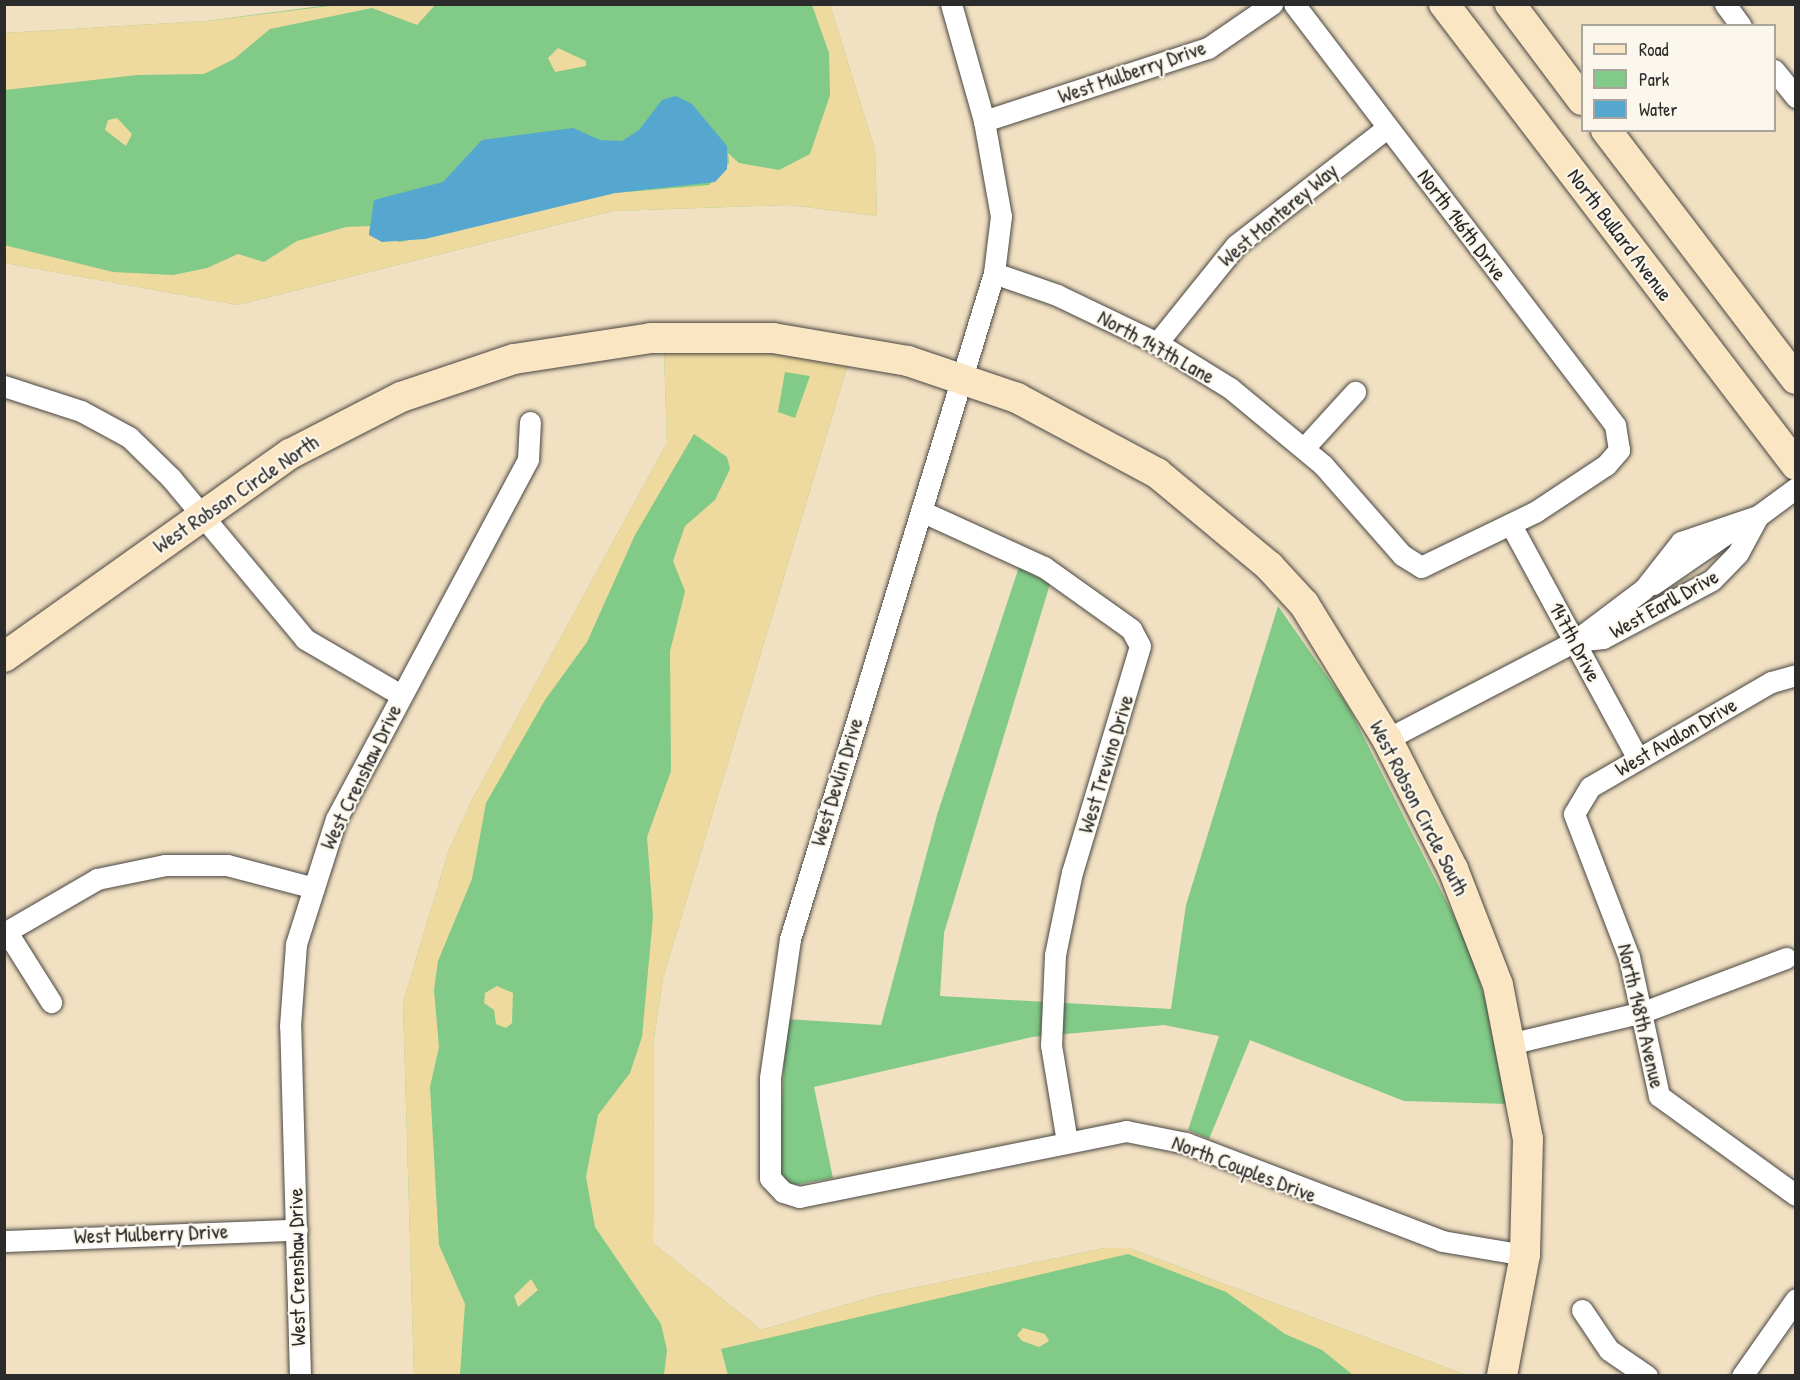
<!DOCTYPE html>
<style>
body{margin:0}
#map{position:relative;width:1800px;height:1380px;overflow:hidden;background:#f1e0c2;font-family:"Patrick Hand",sans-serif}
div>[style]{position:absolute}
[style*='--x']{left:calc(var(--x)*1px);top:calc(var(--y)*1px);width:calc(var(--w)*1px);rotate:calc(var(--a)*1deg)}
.green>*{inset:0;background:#81ca87}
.sand>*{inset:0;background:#eeda9e}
.water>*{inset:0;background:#55a7d0}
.roads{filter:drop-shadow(0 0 2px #494642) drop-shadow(0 0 2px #494642)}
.street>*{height:21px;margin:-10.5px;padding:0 10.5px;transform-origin:10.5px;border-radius:10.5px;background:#fff}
.secondary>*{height:30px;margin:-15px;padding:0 15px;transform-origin:15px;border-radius:15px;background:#fbe6c4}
span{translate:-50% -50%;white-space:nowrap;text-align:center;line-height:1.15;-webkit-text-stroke:4.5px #fbf7ec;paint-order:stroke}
.street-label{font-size:21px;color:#2b2b2b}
.frame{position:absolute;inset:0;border:6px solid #2b2b2b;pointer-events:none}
.legend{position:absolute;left:1581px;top:24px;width:195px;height:108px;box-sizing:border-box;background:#fbf7ec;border:2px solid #a8a59f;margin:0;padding:8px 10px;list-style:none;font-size:18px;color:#2b2b2b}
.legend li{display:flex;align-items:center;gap:12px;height:30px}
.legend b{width:30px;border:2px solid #a8a59f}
</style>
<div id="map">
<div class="green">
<div style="clip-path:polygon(337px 4px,830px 5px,875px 150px,877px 216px,789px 205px,613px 211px,238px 305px,5px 263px,5px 33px,206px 21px)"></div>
<div style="clip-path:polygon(664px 352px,761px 353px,848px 364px,663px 978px,654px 1038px,653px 1243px,761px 1330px,875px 1296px,1105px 1248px,1129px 1248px,1466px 1375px,414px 1375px,403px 1003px,449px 850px,471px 802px,667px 443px)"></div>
<div style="clip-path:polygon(1019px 567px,1050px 584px,944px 933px,940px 996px,1171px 1009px,1186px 905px,1278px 606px,1348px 706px,1466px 940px,1487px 1005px,1509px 1104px,1404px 1101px,1250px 1040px,1209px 1139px,1188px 1130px,1219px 1036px,1164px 1025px,1032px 1037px,814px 1087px,833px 1178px,794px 1185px,785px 1179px,779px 1168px,786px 1019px,881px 1025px,937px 815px)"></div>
</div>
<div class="sand">
<div style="clip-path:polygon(337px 5px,435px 5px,417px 25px,372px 8px,270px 29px,234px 59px,204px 74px,137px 75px,5px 90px,5px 33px,206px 21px)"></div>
<div style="clip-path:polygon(812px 5px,830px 5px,875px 150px,877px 216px,789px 205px,613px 211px,238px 305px,5px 263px,4px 245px,113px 272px,173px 275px,207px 268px,238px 254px,264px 262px,297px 241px,346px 227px,370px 226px,369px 235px,400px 242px,615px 193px,709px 185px,729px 163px,728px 153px,739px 163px,779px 170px,810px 154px,830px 95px,829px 53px)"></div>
<div style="clip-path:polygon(558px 48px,586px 61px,586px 66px,555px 72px,548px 58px)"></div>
<div style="clip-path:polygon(117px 118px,132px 134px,126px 146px,105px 130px,108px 120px)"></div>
<div style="clip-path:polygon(evenodd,664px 352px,761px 353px,848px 364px,663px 978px,654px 1038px,653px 1243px,761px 1330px,875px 1296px,1105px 1248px,1129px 1248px,1466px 1375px,1353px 1375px,1322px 1350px,1285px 1334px,1226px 1292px,1128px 1254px,721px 1349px,728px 1375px,664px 1375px,667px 1350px,661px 1324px,595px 1227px,586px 1177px,598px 1115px,630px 1073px,642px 1037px,653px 917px,647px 837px,671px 771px,670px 651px,685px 591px,673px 561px,685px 526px,715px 500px,730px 469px,727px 457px,694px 434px,635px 535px,587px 642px,545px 700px,486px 803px,472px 879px,438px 961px,434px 990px,439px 1047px,430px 1087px,439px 1245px,465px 1304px,460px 1375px,414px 1375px,403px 1003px,449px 850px,471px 802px,667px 443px,664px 352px,785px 372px,810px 376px,795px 418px,778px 412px,785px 372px)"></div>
<div style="clip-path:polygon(497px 986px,513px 993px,512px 1023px,506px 1028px,496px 1024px,494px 1010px,484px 1003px,485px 993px)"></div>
<div style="clip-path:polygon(531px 1279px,538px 1290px,518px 1307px,514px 1296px)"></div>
<div style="clip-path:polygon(1023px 1328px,1045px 1334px,1049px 1341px,1039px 1347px,1022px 1341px,1017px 1335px)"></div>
</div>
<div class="water">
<div style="clip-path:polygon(676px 96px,692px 104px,727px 146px,727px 169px,715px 182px,615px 193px,425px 239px,382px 242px,369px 235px,374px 200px,443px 182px,482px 140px,573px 128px,600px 140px,622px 141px,639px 130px,662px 100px)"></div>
</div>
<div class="roads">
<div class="street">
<div style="--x:951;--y:4;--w:122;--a:74.2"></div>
<div style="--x:984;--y:121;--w:97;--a:79.9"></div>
<div style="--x:1001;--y:216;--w:57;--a:97"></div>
<div style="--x:994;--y:273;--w:697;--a:107.03"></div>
<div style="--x:790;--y:939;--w:140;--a:98.2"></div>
<div style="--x:770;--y:1078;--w:100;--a:90"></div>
<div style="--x:770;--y:1178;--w:19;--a:47"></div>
<div style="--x:783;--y:1192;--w:17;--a:17"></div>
<div style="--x:799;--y:1197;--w:334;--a:-11.4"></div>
<div style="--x:1126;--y:1131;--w:61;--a:11.3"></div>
<div style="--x:1186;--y:1143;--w:274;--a:20.9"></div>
<div style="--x:1442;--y:1241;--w:84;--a:9.6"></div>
<div style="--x:1725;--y:4;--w:27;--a:54"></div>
<div style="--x:1774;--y:70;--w:35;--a:51"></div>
<div style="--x:984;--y:121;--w:236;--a:-18.1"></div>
<div style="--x:1208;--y:48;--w:78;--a:-34.5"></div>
<div style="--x:994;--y:273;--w:67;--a:19.2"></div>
<div style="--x:1057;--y:295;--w:111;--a:25.6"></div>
<div style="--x:1157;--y:343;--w:86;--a:31.7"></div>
<div style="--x:1230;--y:388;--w:121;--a:39.6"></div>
<div style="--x:1323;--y:465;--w:120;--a:48.7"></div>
<div style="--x:1402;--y:555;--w:22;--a:32"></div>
<div style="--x:1421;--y:567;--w:127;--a:-25.8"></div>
<div style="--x:1535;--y:512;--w:85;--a:-33.5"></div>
<div style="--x:1606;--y:465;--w:20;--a:-49"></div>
<div style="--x:1619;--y:450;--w:25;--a:-99"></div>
<div style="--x:1615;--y:425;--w:529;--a:-127.32"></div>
<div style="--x:1157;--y:343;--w:126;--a:-51.1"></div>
<div style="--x:1236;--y:245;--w:192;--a:-37.8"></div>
<div style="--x:4;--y:386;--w:81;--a:18"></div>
<div style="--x:81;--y:411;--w:55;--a:28.4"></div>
<div style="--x:129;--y:437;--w:59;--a:44.3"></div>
<div style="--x:171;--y:478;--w:209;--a:50.2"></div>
<div style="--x:305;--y:639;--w:111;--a:30.3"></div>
<div style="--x:1304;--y:448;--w:76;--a:-47.7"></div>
<div style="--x:921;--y:511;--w:135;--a:24.5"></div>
<div style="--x:1044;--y:567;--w:107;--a:35.5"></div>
<div style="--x:1131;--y:629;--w:19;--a:62"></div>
<div style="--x:1140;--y:646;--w:236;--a:106.7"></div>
<div style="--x:1072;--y:872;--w:85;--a:101.6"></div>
<div style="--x:1055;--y:955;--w:90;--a:92.5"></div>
<div style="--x:1051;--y:1045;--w:98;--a:80.6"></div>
<div style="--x:1511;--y:525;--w:266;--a:61.5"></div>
<div style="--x:1653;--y:584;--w:101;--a:-34.5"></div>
<div style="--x:1575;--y:641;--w:28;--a:-6"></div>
<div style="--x:1603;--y:638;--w:123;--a:-28"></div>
<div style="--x:1712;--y:580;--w:37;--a:-46"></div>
<div style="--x:1738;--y:553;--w:42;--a:-61.6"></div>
<div style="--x:1796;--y:675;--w:26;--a:164"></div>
<div style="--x:1771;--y:682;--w:209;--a:149.9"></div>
<div style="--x:1590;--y:787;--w:31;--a:121"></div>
<div style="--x:1574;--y:814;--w:153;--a:69"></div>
<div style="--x:1629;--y:957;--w:142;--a:77.8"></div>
<div style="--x:1659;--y:1096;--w:169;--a:35.9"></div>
<div style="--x:1387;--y:739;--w:212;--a:-27.5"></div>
<div style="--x:1575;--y:641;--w:86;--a:-37"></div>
<div style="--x:1644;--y:589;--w:60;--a:-51.8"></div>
<div style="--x:1681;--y:542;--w:81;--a:-18.7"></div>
<div style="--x:1758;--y:516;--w:47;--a:-36.4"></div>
<div style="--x:7;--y:932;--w:83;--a:57.8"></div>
<div style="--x:4;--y:933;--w:108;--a:-30.1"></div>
<div style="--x:97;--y:879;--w:69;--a:-11.6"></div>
<div style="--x:165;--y:865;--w:62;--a:0"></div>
<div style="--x:227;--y:865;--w:86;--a:14.8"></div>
<div style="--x:1513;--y:1043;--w:134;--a:-13.4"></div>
<div style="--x:1643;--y:1012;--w:153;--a:-20.7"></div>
<div style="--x:4;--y:1241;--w:293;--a:-2.2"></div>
<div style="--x:1582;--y:1310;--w:48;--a:56"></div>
<div style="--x:1609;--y:1350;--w:46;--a:34.4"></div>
<div style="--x:300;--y:1376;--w:350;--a:-91.6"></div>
<div style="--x:290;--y:1026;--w:82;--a:-85.8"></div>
<div style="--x:296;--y:944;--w:131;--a:-72.3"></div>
<div style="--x:336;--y:819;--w:408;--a:-61.9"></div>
<div style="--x:528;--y:459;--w:37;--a:-87"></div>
<div style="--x:1742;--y:1376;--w:94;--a:-55"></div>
</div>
<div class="secondary">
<div style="--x:1444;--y:4;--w:580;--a:52.64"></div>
<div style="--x:1510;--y:4;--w:120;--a:53.1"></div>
<div style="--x:1606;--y:130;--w:313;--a:52.7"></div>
<div style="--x:4;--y:657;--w:351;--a:-35.4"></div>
<div style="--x:290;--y:454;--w:125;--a:-27.2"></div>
<div style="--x:401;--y:397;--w:119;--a:-18.6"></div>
<div style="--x:514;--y:359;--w:139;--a:-8.7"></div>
<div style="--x:651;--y:338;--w:122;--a:0"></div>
<div style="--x:773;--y:338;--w:137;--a:9.7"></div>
<div style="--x:908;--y:361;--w:115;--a:18.7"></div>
<div style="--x:1017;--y:398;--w:159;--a:28.2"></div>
<div style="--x:1157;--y:473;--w:146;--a:39.7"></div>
<div style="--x:1269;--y:566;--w:52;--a:47.4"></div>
<div style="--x:1304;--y:604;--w:158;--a:58.4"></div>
<div style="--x:1387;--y:739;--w:146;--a:63.1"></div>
<div style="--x:1453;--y:869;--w:124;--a:68.8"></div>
<div style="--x:1498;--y:985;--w:157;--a:79"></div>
<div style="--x:1528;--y:1139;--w:116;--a:91.5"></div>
<div style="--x:1525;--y:1255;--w:123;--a:100.8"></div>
</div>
</div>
<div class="street-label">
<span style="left:1132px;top:72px;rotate:-19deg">West Mulberry Drive</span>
<span style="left:1278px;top:215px;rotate:-40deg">West Monterey Way</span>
<span style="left:1462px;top:225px;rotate:53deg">North 146th Drive</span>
<span style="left:1620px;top:235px;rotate:53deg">North Bullard Avenue</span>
<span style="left:1156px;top:347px;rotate:29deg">North 147th Lane</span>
<span style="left:236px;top:494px;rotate:-34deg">West Robson Circle North</span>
<span style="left:1664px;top:604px;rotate:-29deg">West Earll Drive</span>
<span style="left:1575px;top:642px;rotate:62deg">147th Drive</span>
<span style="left:1676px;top:737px;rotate:-30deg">West Avalon Drive</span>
<span style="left:1106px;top:764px;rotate:-73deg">West Trevino Drive</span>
<span style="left:361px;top:777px;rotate:-64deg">West Crenshaw Drive</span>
<span style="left:837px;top:782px;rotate:-73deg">West Devlin Drive</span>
<span style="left:1419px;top:808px;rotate:63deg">West Robson Circle South</span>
<span style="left:1641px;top:1016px;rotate:77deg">North 148th Avenue</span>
<span style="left:1244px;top:1169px;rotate:21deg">North Couples Drive</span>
<span style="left:151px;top:1234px;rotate:-2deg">West Mulberry Drive</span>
<span style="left:297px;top:1267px;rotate:-91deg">West Crenshaw Drive</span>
</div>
<div class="frame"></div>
<ul class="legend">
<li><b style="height:8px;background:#fbe6c4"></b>Road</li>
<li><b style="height:16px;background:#81ca87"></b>Park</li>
<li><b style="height:16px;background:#55a7d0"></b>Water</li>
</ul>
</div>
